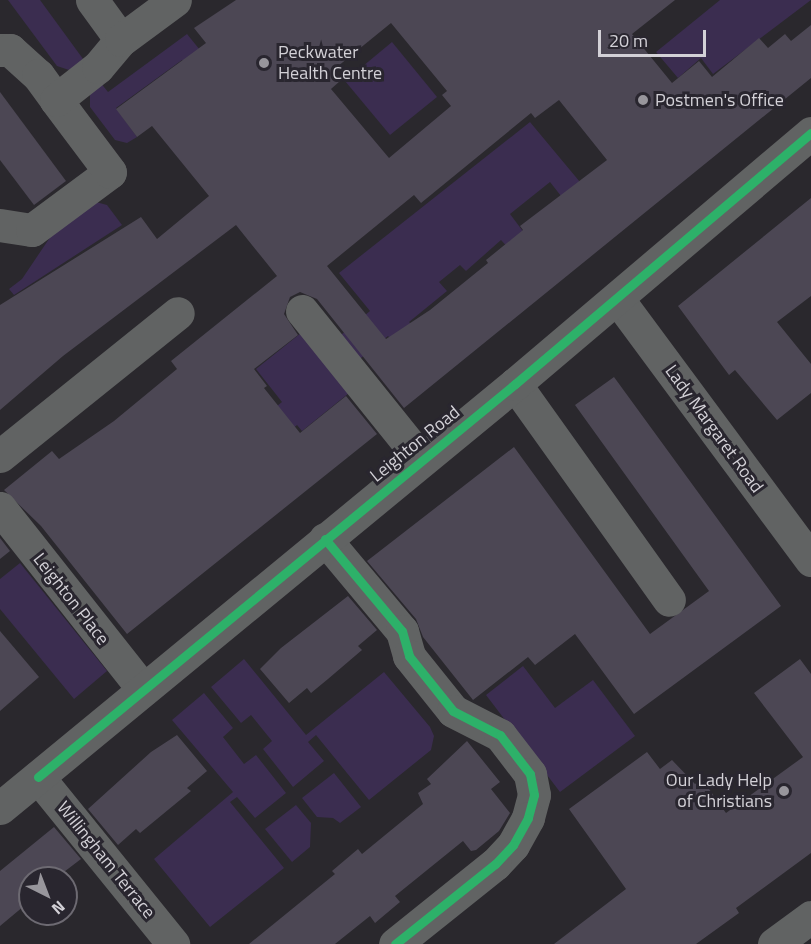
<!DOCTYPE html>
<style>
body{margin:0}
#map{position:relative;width:811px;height:944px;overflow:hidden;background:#2a282d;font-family:"Titillium Web",sans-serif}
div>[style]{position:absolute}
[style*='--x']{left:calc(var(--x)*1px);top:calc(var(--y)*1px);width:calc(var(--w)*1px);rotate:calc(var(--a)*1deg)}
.green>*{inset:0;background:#3b2d50}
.building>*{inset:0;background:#4c4754}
.minor>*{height:33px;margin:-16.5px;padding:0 16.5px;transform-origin:16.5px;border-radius:16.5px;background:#616363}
.cycleway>*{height:9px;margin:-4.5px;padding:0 4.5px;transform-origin:4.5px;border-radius:4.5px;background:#2db169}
.dots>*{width:16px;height:16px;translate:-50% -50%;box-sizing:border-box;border:3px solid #29262f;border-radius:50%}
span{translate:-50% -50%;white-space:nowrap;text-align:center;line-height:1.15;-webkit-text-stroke:6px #29262f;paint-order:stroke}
.poi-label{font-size:18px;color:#d3d1d7}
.left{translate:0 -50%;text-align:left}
.right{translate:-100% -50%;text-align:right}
.street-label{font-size:18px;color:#d3d1d7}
.north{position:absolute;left:18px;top:866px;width:60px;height:60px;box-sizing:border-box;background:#29262f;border:2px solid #6d6a72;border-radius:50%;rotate:138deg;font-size:16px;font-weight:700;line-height:24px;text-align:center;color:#d3d1d7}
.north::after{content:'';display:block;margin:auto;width:21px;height:27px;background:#98969c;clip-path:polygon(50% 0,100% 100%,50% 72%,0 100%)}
.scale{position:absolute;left:598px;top:30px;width:108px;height:27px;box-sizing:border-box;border:3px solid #d3d1d7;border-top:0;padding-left:8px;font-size:18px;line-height:21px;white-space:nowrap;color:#d3d1d7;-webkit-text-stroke:4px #29262f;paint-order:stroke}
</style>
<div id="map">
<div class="green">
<div style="clip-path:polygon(8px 0,40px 0,86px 63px,72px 71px,57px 66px)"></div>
<div style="clip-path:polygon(720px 0,811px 0,713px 74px,701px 58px,678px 78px,656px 52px)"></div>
<div style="clip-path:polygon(187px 34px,242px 102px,182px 60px,116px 108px,137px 137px,127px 143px,115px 140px,90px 107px,90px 93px,100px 82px,108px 92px)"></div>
<div style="clip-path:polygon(392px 42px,437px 97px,390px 135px,345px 81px)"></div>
<div style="clip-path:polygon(530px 122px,580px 182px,561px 196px,550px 182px,510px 214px,528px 238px,512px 252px,501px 240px,466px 271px,460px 265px,439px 282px,447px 291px,409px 322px,415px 329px,396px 345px,388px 336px,356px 362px,336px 339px,370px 311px,339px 273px)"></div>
<div style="clip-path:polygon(96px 202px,107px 205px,122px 225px,14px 295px,9px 289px,22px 279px,55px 230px)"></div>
<div style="clip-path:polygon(306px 329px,354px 389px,302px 431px,297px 425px,271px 447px,236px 439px,282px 402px,256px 369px)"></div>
<div style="clip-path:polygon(20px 563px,107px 671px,74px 699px,0 609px,0 579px)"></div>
<div style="clip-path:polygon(244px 659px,306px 735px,384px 672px,430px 727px,434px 736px,431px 750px,369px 800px,316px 735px,308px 742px,324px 761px,293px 787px,263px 749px,272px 741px,251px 715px,241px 723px,211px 687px)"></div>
<div style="clip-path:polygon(523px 666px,555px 708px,593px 680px,635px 736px,560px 792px,486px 695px)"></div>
<div style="clip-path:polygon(204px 693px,233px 728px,223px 737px,244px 764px,256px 755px,286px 793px,255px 818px,237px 797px,230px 802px,284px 868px,210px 927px,154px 859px,233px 792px,172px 720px)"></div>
<div style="clip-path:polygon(334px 773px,361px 807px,340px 823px,333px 818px,317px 817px,302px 798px)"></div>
<div style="clip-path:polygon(296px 805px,311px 823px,310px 847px,292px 862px,265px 829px)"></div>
</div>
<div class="building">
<div style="clip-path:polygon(evenodd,236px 0,675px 0,632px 34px,672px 83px,699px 61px,712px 77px,759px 38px,768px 48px,785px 34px,791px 41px,811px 25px,811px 78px,404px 408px,317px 299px,300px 292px,290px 297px,284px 314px,298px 335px,254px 369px,267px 386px,264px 388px,300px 433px,346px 396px,377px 434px,127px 634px,41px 526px,4px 490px,52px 451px,59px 459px,114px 421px,177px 369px,171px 361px,277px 276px,236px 225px,63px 356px,0 410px,0 305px,141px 217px,157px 239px,209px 196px,152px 126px,137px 137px,116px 109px,206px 43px,194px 28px,236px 0,391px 23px,447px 91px,442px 95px,451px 106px,389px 158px,331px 89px,340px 81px,332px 71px,391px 23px,236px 0,559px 100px,607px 160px,520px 226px,523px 230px,486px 260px,488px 263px,430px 310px,386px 339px,327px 266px,414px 195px,421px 203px,531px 113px,535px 118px,559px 100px)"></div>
<div style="clip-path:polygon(0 92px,66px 181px,34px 205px,0 160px)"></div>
<div style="clip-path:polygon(811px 198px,811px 296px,777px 322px,811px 364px,811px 393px,777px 420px,735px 370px,729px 375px,678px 306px)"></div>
<div style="clip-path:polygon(614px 377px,781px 606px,634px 714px,575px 634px,535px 665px,528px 657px,473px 700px,423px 637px,416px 619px,367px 561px,514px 447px,650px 634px,709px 591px,575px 405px)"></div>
<div style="clip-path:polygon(0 538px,10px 551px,0 559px)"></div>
<div style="clip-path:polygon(348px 596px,377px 630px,358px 646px,362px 650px,328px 679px,311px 693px,307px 688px,289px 703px,260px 669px,281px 648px)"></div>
<div style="clip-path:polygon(0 631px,39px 677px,0 711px)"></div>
<div style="clip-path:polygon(800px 659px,811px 674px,811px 853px,736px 908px,739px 913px,696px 944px,554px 944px,626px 889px,569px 809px,647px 752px,660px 769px,672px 760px,695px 784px,702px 779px,726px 813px,803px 757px,754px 693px)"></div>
<div style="clip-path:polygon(177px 735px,207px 771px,187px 788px,191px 791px,140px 833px,136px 829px,118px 845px,88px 809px,151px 752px)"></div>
<div style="clip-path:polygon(467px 741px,500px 782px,491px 789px,510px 813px,499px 831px,476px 850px,471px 851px,463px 841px,395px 896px,400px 902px,375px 923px,370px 916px,335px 944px,249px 944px,335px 874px,332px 871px,358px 849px,362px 854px,423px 804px,418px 793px,431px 784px,427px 779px)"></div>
<div style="clip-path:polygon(54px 827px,81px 859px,56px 878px,30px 878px,30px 901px,0 926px,0 871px)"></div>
</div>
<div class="minor">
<div style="--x:92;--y:0;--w:49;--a:54.1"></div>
<div style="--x:0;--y:50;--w:10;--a:0"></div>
<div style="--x:10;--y:50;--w:38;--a:42"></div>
<div style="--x:38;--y:75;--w:31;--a:54"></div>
<div style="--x:0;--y:225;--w:32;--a:9"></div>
<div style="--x:32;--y:230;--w:97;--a:-36.6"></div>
<div style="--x:110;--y:172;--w:90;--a:-126.9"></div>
<div style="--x:56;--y:100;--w:53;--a:-38.2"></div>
<div style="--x:98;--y:67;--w:35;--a:-50"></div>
<div style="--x:121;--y:40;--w:67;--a:-36.5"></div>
<div style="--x:617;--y:298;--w:326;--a:53.5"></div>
<div style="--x:302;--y:311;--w:190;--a:51.2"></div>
<div style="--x:515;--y:384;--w:265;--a:54.5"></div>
<div style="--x:0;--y:456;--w:228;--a:-38.8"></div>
<div style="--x:0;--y:508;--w:231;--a:51.7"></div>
<div style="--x:325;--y:539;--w:120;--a:50.1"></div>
<div style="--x:402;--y:631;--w:26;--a:74"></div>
<div style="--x:409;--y:656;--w:70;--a:51.3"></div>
<div style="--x:453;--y:711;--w:53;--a:27.1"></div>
<div style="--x:500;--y:735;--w:49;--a:52.4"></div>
<div style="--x:530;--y:774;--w:21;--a:79"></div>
<div style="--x:534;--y:795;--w:24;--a:105"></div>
<div style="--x:528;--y:818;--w:31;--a:119"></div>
<div style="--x:513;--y:845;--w:26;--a:133"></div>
<div style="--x:495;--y:864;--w:128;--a:141.3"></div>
<div style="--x:38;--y:777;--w:215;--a:51"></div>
<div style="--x:0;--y:808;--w:667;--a:-39.46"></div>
<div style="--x:515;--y:384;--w:388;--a:-40.3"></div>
<div style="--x:774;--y:944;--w:46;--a:-36.1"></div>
</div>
<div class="cycleway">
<div style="--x:325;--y:539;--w:120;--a:50.1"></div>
<div style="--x:402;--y:631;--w:26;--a:74"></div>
<div style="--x:409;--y:656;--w:70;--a:51.3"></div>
<div style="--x:453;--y:711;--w:53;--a:27.1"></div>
<div style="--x:500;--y:735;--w:49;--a:52.4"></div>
<div style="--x:530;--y:774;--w:21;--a:79"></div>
<div style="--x:534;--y:795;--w:24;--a:105"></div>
<div style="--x:528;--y:818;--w:31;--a:119"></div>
<div style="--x:513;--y:845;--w:26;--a:133"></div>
<div style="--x:495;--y:864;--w:128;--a:141.3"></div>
<div style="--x:38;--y:777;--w:618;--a:-39.49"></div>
<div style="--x:515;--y:384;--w:388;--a:-40.3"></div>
</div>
<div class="dots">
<div style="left:264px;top:63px;background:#98969c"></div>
<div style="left:643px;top:100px;background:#98969c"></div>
<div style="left:784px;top:791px;background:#98969c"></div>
</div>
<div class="poi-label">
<span class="left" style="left:278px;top:63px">Peckwater<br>Health Centre</span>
<span class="left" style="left:655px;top:100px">Postmen's Office</span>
<span class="right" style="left:772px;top:791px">Our Lady Help<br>of Christians</span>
</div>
<div class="street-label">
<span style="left:714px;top:429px;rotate:54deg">Lady Margaret Road</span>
<span style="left:415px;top:444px;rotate:-39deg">Leighton Road</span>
<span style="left:71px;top:599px;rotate:52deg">Leighton Place</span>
<span style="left:106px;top:860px;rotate:51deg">Willingham Terrace</span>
</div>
<div class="north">N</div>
<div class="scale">20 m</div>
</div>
